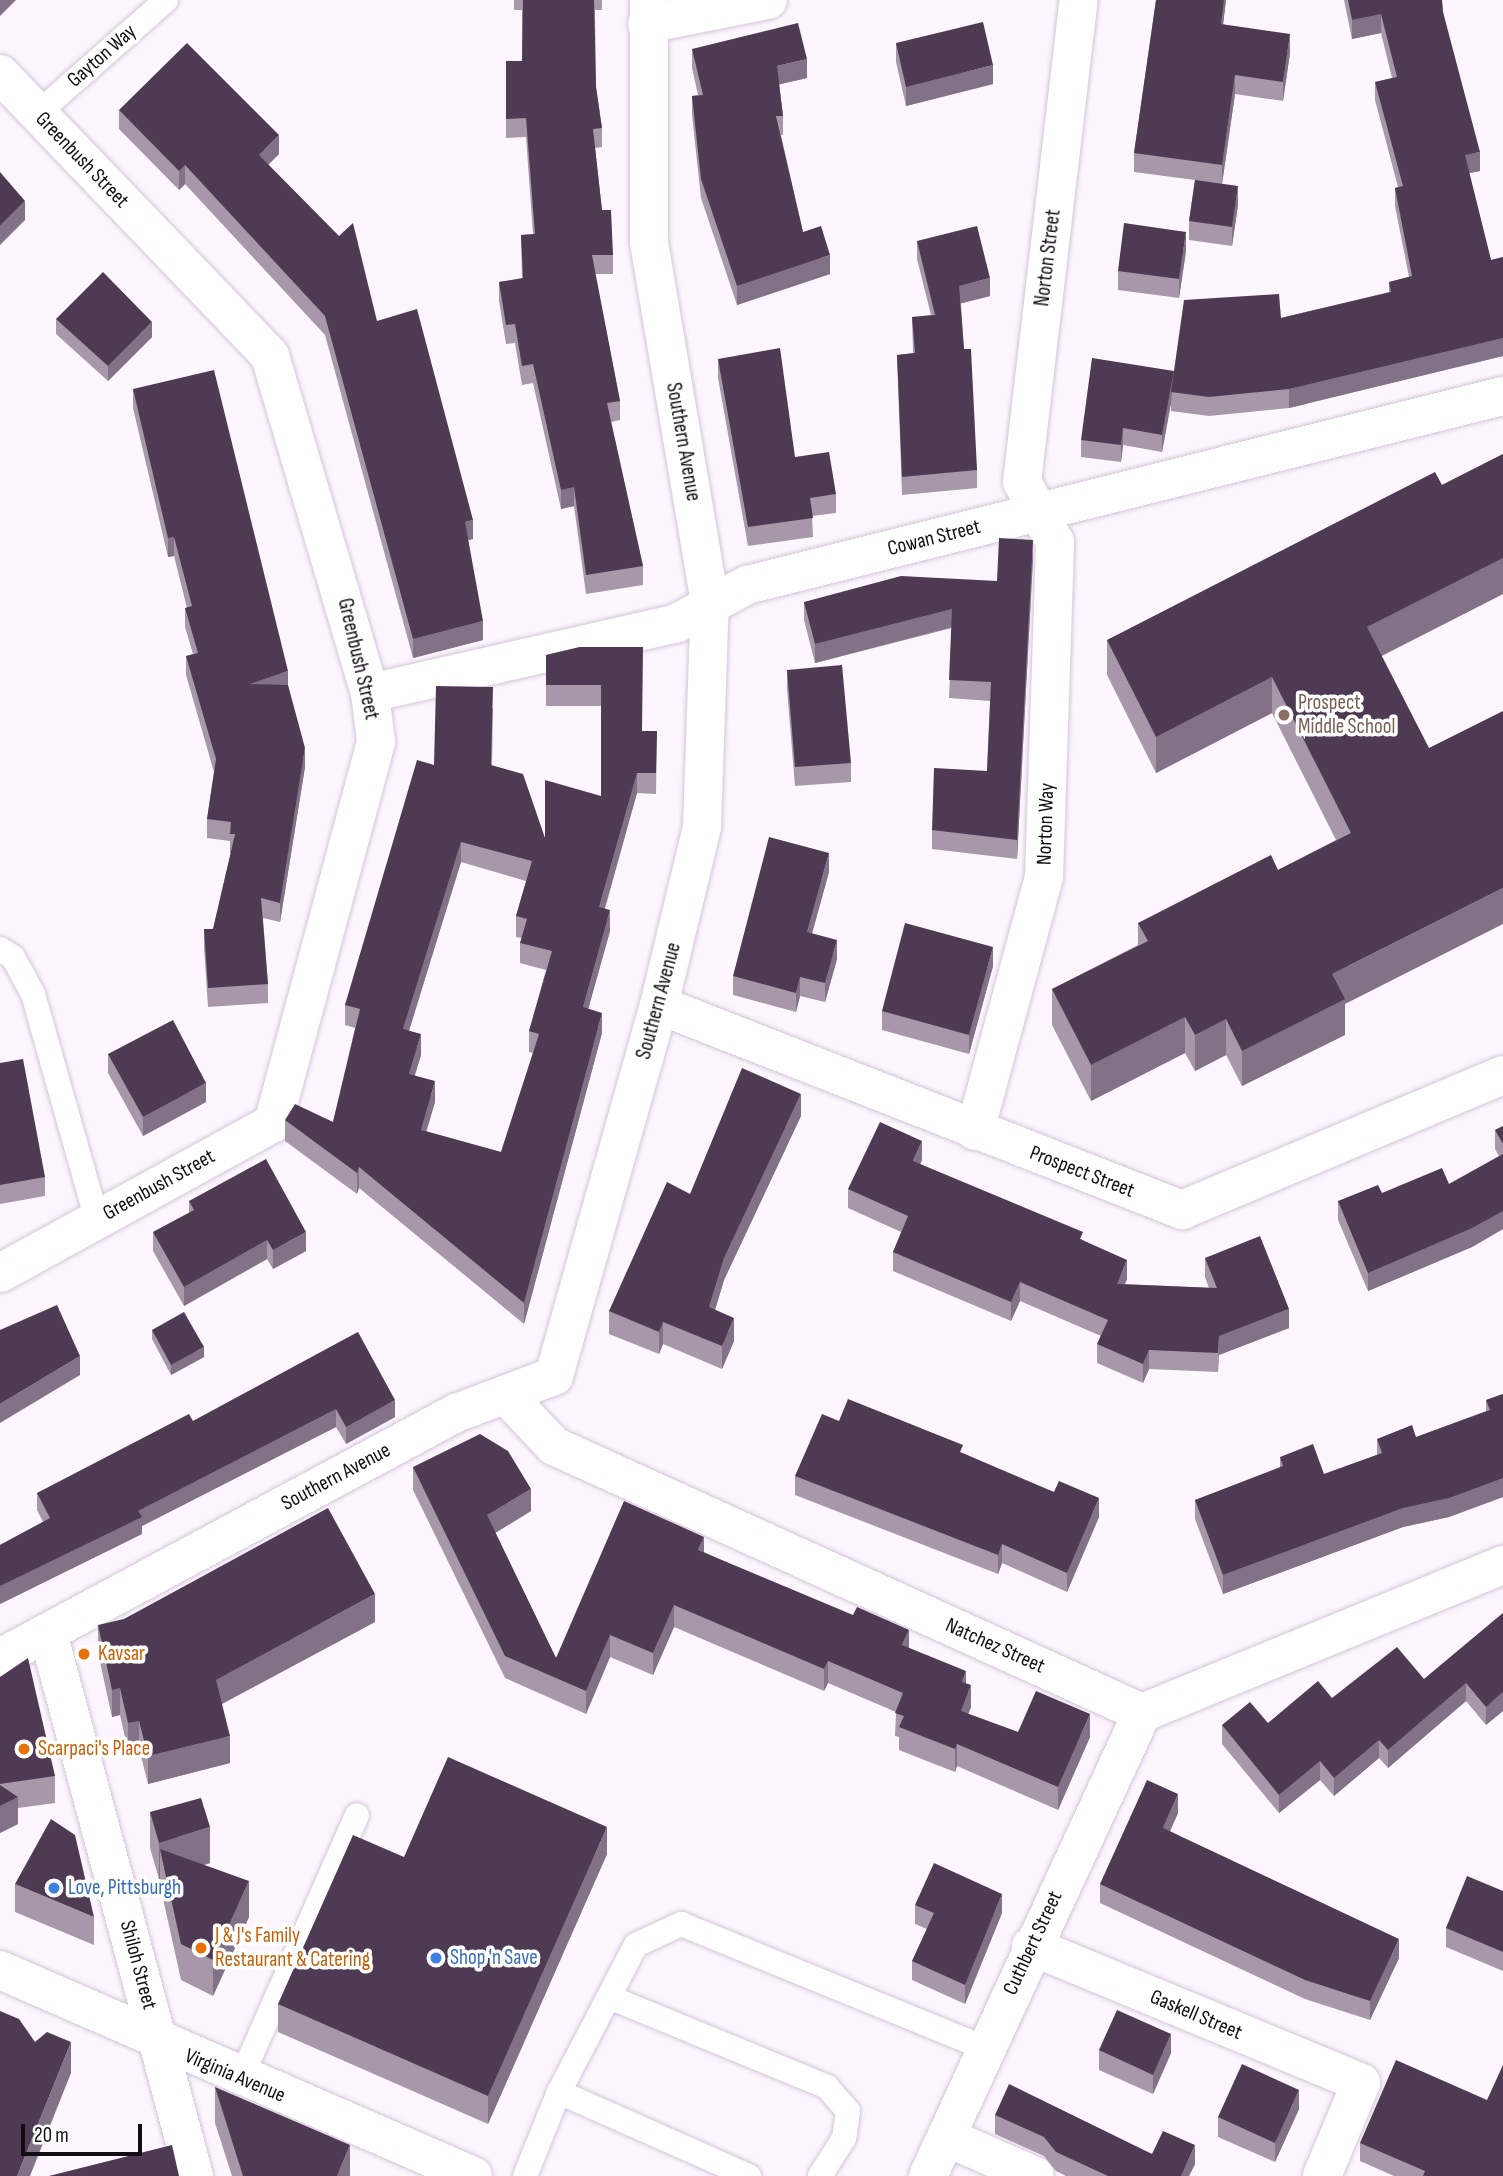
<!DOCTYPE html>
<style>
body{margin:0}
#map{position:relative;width:1503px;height:2176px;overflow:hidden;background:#fdf6ff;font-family:"Sofia Sans Condensed",sans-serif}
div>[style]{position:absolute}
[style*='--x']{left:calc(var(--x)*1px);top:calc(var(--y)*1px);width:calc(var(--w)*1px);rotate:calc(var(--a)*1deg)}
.roads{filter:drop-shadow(0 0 2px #d5c5d9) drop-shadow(0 0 2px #d5c5d9)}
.lane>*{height:24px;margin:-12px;padding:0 12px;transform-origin:12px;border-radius:12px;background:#fff}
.street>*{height:38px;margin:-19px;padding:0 19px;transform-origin:19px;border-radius:19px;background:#fff}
.secondary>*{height:38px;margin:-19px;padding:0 19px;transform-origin:19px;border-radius:19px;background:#fff}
.wall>*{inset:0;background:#a698a9}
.shaded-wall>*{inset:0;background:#827287}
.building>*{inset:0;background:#4e3a53}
.dots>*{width:19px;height:19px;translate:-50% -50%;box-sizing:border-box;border:4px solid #fff;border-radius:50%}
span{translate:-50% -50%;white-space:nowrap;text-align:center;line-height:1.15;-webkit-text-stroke:7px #fff;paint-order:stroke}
.street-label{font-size:21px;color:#120c13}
.education-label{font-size:21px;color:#785e54}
.left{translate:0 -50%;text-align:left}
.food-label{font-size:21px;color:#c56008}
.shop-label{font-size:21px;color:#366cbe}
.scale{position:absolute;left:21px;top:2124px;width:121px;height:32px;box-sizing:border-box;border:4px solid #120c13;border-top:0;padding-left:9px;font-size:21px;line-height:24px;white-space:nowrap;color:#120c13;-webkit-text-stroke:5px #fff;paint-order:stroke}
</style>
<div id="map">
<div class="roads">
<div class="lane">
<div style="--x:38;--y:113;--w:171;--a:-41.4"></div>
<div style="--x:0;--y:949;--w:15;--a:32"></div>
<div style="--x:13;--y:957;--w:42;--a:61.6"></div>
<div style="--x:33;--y:994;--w:235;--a:74.2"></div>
<div style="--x:609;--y:1997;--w:236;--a:22.4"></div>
<div style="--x:827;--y:2087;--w:32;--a:49"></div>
<div style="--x:848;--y:2111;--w:27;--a:98"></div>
<div style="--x:844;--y:2138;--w:45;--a:122.3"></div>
<div style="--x:241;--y:2078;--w:287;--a:-66.2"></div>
<div style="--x:559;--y:2092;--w:208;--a:23.9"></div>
<div style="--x:525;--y:2176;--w:91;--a:-68"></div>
<div style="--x:559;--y:2092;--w:166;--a:-62.4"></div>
<div style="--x:636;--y:1945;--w:50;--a:-25"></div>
<div style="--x:681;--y:1924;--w:328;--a:22.2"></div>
</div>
<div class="street">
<div style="--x:647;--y:24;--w:123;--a:-11.2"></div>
<div style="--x:0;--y:74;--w:390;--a:46.2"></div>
<div style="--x:270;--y:356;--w:352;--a:73.5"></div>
<div style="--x:370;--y:693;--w:49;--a:83"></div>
<div style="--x:376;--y:742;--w:395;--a:105.1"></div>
<div style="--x:273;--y:1123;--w:311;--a:151.2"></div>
<div style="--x:370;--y:693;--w:315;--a:-12.8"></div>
<div style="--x:677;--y:623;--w:80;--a:-28.5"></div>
<div style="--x:747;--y:585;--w:779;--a:-14.04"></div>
<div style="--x:659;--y:1005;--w:562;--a:21.4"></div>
<div style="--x:1182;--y:1210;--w:348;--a:-22.8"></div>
<div style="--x:975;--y:1131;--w:263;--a:-74.8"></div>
<div style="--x:1044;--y:877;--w:335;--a:-88.1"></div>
<div style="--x:1055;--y:542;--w:68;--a:-118.8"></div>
<div style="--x:1022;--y:482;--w:485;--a:-83.3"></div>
<div style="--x:508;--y:1397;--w:67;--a:46.8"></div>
<div style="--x:554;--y:1446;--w:646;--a:24.42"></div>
<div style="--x:1142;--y:1713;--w:390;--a:-22.3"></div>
<div style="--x:48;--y:1633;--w:562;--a:74.95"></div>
<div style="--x:1031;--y:1946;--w:357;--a:22.5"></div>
<div style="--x:1361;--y:2083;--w:101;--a:112.8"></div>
<div style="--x:946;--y:2137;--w:97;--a:23.7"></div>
<div style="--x:928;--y:2176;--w:510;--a:-65.19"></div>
</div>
<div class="secondary">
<div style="--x:0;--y:1658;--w:518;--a:-28.25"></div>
<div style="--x:456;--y:1413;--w:105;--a:-20.7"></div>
<div style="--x:554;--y:1376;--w:386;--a:-74.2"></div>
<div style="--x:659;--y:1005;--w:183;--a:-76.4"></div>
<div style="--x:702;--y:827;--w:224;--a:-88"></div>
<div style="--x:710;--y:603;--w:366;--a:-99.6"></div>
<div style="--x:649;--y:242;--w:242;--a:-90"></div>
<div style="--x:0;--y:1970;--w:516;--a:23.53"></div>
</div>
</div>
<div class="wall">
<div style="clip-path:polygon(514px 0,602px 0,602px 10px,595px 10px,596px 87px,602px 128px,602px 147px,595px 148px,602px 210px,613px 255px,613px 274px,595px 274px,620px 401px,620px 420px,611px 422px,643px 566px,643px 585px,586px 594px,574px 506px,561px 509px,533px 383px,522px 385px,515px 343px,506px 344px,499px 301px,499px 282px,522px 279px,521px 235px,533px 234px,526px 137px,506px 138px,506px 61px,522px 61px,522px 10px,514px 10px)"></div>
<div style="clip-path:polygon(1156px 0,1226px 0,1223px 24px,1290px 53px,1283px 101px,1235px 94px,1222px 184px,1238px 205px,1232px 246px,1189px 240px,1189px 221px,1195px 180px,1134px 172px,1134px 153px)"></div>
<div style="clip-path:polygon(1344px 0,1442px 0,1443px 12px,1480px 171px,1469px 173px,1491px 260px,1503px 257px,1503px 356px,1289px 408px,1209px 416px,1171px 411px,1171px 403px,1162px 452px,1123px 445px,1121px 462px,1081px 457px,1081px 440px,1174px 371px,1281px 318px,1389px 292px,1389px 282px,1409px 277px,1395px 206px,1395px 188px,1398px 187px,1375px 100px,1375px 82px,1392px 78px,1381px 33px,1352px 39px)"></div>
<div style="clip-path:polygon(896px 43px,993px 84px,906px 106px,896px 62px)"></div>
<div style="clip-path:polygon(692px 49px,807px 78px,779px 84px,783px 116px,783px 135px,781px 135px,803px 232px,830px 274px,737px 305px,701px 198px,692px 115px,692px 96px,698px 95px,692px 68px)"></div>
<div style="clip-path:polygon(119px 110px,279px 154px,268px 165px,377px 321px,473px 539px,468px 540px,483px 640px,413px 658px,325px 335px,185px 184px,179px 190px,119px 129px)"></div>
<div style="clip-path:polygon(917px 241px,990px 296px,961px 303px,964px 349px,977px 470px,977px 488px,902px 495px,897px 355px,913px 353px,912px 317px,931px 315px,917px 259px)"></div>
<div style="clip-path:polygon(1186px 251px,1179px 298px,1118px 290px,1118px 271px)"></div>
<div style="clip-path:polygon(56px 319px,152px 337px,108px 381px,56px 334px)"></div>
<div style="clip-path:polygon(718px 359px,795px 457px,836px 494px,836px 513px,812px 516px,813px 537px,748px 546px,718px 378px)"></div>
<div style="clip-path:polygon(133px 389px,288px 685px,305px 767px,280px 922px,263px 918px,268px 984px,268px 1003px,208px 1007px,204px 948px,204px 929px,213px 929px,231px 853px,230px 853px,230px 841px,207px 838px,207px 819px,214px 772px,186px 675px,186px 656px,193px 654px,185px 627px,185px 608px,187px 608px,174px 556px,168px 557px,133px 408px)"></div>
<div style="clip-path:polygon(1503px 454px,1503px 594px,1382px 656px,1345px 1004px,1345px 1035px,1242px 1086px,1226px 1055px,1195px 1071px,1185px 1053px,1091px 1101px,1052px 1025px,1052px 989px,1138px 945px,1138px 923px,1278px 870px,1336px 840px,1272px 713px,1156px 773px,1107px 675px,1107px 640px,1442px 485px)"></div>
<div style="clip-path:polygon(1033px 558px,1017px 859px,932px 849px,932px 830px,987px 771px,990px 701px,949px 698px,952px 628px,815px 663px,804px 620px,804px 602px,997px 581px)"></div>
<div style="clip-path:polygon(evenodd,580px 647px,642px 731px,657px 731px,656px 794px,637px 793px,605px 909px,610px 931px,588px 1009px,602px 1033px,524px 1324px,359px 1188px,357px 1194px,285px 1141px,285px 1120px,333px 1122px,355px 1028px,345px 1025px,345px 1005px,434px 765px,493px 708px,492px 766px,545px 838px,601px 796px,601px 706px,546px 706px,546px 655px,580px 647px,461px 862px,526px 881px,516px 916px,516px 937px,522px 938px,520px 943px,520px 963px,546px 970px,529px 1031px,529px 1052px,533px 1053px,501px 1152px,426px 1131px,435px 1102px,415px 1075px,421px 1055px,409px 1031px,461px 862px)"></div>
<div style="clip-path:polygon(787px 670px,851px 763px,851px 782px,795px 786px,787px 689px)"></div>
<div style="clip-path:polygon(829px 872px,812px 934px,837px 959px,825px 1002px,800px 996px,796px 1012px,733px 995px,733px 976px)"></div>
<div style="clip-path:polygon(993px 966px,969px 1054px,882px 1030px,882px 1011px)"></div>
<div style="clip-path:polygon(108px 1054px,206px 1102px,143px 1136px,108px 1073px)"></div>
<div style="clip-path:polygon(0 1063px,45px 1177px,45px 1196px,0 1204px)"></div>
<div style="clip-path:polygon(801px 1116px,724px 1280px,715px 1310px,734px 1341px,722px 1369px,663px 1344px,659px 1354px,609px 1334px,609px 1311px,690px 1194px)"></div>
<div style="clip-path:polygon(1503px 1126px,1503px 1229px,1472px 1247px,1368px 1291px,1338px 1220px,1338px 1201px,1382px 1193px,1449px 1184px,1499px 1156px,1495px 1149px,1495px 1130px)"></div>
<div style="clip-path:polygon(922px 1160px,920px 1164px,1083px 1240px,1127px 1279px,1125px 1284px,1209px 1288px,1205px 1277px,1205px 1258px,1289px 1328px,1219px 1355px,1218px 1372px,1149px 1369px,1143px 1383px,1097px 1363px,1097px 1344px,1101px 1336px,1020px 1301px,1011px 1321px,893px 1271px,893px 1252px,901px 1232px,848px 1208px,848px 1189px)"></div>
<div style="clip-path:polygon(189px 1201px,306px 1251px,273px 1269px,267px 1259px,184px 1306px,153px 1251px,153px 1232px,189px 1213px)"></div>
<div style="clip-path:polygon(152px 1330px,204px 1357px,171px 1375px,152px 1339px)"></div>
<div style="clip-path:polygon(358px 1332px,395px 1417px,346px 1444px,336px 1427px,142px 1526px,142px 1534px,0 1604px,0 1545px,43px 1522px,37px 1510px,37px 1493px,193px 1421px)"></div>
<div style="clip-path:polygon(1503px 1394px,1503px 1497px,1449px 1517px,1403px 1527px,1223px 1594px,1195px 1519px,1195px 1500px,1280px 1468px,1280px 1457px,1324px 1474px,1377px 1455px,1377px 1439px,1416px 1437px,1486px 1411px,1486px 1400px)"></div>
<div style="clip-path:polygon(839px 1421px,963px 1453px,1099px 1517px,1067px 1592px,1002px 1563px,998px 1574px,795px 1495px,795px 1476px)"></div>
<div style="clip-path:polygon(413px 1467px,531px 1511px,495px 1533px,556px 1658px,704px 1552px,909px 1648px,966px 1683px,971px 1707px,968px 1714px,1018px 1732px,1090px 1737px,1058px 1810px,957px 1766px,955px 1772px,899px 1750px,899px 1737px,895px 1736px,896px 1712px,828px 1683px,824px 1691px,674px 1627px,653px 1675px,610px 1657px,586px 1714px,505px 1678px,413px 1490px)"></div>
<div style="clip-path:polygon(1503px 1613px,1503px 1711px,1486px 1725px,1466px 1701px,1388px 1768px,1379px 1758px,1334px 1796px,1320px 1780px,1279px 1813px,1222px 1744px,1222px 1725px,1268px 1723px,1332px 1698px,1424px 1679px)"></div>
<div style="clip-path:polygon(375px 1622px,222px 1704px,230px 1763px,148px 1784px,139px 1748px,128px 1751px,120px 1715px,112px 1717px,98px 1653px,98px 1625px)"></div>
<div style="clip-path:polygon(0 1677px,55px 1776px,55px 1803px,18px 1808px,18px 1824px,0 1833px)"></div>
<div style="clip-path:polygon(150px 1812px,210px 1863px,204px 1865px,249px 1917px,213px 1996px,181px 1980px,160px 1885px,160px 1879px,159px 1879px,150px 1848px)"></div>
<div style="clip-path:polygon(1178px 1813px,1170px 1831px,1399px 1958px,1370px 2020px,1305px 1999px,1100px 1903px,1100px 1884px)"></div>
<div style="clip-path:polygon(607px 1854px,488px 2124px,278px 2032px,278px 2004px,404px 1857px)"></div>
<div style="clip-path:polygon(15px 1884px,94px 1917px,94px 1945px,15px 1912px)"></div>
<div style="clip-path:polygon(1503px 1891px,1503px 1971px,1446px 1947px,1446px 1928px)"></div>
<div style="clip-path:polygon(915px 1905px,1002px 1913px,965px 2004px,912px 1980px,912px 1961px,927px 1929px,915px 1924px)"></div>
<div style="clip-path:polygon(1099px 2050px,1171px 2053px,1153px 2094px,1099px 2070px)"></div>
<div style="clip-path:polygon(215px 2087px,350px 2176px,232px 2176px,215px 2123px)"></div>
<div style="clip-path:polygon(1487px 2100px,1503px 2176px,1394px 2176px,1360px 2161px,1360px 2143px)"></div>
<div style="clip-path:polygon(1299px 2109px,1275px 2162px,1218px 2137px,1218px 2117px)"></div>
<div style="clip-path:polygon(995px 2115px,1195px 2164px,1189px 2176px,1066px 2176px,1056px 2171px,1044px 2156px,995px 2134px)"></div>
</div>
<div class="shaded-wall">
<div style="clip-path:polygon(0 0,16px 0,0 16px)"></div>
<div style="clip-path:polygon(1224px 0,1226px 0,1221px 43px,1221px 24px)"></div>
<div style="clip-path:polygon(1381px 14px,1381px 33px,1352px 39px,1352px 20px)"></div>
<div style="clip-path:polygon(1290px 34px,1290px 53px,1283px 101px,1283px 82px)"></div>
<div style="clip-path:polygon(807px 59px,807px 78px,777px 85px,777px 66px)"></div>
<div style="clip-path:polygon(993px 65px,993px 84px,906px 106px,906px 87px)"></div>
<div style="clip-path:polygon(1235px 75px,1235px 94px,1222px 184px,1222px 165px)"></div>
<div style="clip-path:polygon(279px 135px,279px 154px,259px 174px,259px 155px)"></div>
<div style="clip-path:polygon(1480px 152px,1480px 171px,1465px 174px,1465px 155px)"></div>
<div style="clip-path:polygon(185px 165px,185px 184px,179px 190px,179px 171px)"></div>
<div style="clip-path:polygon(1238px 186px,1238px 205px,1232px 246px,1232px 227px)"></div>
<div style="clip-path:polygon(25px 201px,25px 220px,0 245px,0 226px)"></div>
<div style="clip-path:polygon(1186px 232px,1186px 251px,1179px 298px,1179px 279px)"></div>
<div style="clip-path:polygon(830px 255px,830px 274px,737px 305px,737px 286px)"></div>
<div style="clip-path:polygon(990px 278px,990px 296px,959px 304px,959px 286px)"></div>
<div style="clip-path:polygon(152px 322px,152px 337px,108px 381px,108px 366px)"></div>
<div style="clip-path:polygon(1503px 338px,1503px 356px,1289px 408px,1289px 389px)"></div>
<div style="clip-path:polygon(1174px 371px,1171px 403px,1162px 452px,1162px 435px)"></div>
<div style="clip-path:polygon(1123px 428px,1123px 445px,1121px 462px,1121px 445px)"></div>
<div style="clip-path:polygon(574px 487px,574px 506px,561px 509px,561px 490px)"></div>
<div style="clip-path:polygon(473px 520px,473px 539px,465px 541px,465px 522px)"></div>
<div style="clip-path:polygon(174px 537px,174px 556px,168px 557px,168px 538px)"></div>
<div style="clip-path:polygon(1033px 540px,1033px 558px,1017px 859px,1017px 840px)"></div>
<div style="clip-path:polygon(1503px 558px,1503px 594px,1367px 663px,1367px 627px)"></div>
<div style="clip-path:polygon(952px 609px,952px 627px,815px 663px,815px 644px)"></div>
<div style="clip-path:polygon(483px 621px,483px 640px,413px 658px,413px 639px)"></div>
<div style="clip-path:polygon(288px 671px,288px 690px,250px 684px)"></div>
<div style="clip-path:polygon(1272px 677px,1272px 713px,1156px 773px,1156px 737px)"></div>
<div style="clip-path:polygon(305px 748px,305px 767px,280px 922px,280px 903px)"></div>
<div style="clip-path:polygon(637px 773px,637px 793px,599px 928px,599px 907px)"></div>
<div style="clip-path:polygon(461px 842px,461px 862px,403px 1050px,403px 1029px)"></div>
<div style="clip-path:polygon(829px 853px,829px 872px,807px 951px,807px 932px)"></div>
<div style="clip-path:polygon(1503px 888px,1503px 924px,1345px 1004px,1345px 1035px,1242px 1086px,1242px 1051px,1332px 974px)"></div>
<div style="clip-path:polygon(610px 910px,610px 931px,583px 1028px,583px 1007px)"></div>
<div style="clip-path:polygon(837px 940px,837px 959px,825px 1002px,825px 983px)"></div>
<div style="clip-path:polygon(993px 947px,993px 966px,969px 1054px,969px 1035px)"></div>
<div style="clip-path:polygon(800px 977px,800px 996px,796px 1012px,796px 993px)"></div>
<div style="clip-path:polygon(602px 1013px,602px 1033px,524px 1324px,524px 1303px)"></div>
<div style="clip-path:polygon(1185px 1017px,1185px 1053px,1091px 1101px,1091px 1065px)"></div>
<div style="clip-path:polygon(1226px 1019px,1226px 1055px,1195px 1071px,1195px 1035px)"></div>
<div style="clip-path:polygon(421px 1034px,421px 1055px,409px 1094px,409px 1074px)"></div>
<div style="clip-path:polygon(435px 1081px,435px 1102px,421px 1150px,421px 1130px)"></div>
<div style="clip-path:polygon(206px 1083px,206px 1102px,143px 1136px,143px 1117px)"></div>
<div style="clip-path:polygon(801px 1094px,801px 1116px,724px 1280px,709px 1330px,709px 1307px,724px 1258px)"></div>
<div style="clip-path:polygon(922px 1141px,922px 1160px,913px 1180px,913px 1161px)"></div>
<div style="clip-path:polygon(359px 1167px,359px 1188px,357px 1194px,357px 1173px)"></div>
<div style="clip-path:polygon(1503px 1211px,1503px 1229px,1472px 1247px,1368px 1291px,1368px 1273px)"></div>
<div style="clip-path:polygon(306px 1232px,306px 1251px,273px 1269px,273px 1250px)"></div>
<div style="clip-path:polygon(267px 1240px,267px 1259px,184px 1306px,184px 1287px)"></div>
<div style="clip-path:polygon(1127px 1260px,1127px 1279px,1117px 1303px,1117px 1284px)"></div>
<div style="clip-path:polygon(1020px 1282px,1020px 1301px,1011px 1321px,1011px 1302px)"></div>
<div style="clip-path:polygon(1289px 1309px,1289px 1328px,1219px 1355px,1218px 1372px,1219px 1336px)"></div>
<div style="clip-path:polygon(734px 1318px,734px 1341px,722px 1369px,722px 1346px)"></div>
<div style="clip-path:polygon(663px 1322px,663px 1344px,659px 1354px,659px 1332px)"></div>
<div style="clip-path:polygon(204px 1347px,204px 1357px,171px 1375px,171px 1365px)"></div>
<div style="clip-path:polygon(1149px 1350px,1149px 1369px,1143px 1383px,1143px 1364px)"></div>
<div style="clip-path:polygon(80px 1356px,80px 1375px,0 1423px,0 1404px)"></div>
<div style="clip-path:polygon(395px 1400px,395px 1417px,346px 1444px,346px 1427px)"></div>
<div style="clip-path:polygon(336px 1409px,336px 1427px,142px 1526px,142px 1534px,0 1604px,0 1586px,138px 1511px)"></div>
<div style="clip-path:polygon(1503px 1478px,1503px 1497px,1449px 1517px,1403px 1527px,1223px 1594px,1223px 1575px,1403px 1508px)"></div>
<div style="clip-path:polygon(531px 1489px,531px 1511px,487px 1538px,487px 1515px)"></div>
<div style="clip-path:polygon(1099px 1498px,1099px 1517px,1067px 1592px,1067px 1573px)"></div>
<div style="clip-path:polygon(704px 1537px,704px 1559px,698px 1550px)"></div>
<div style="clip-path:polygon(1002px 1544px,1002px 1563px,998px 1574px,998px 1555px)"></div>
<div style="clip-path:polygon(375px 1594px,375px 1622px,216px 1707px,216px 1680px)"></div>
<div style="clip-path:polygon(674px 1605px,674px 1627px,653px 1675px,653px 1653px)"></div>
<div style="clip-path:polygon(909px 1630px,909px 1652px,902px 1645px)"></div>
<div style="clip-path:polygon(610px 1635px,610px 1657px,586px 1714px,586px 1691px)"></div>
<div style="clip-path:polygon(828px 1661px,828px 1683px,824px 1691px,824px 1669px)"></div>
<div style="clip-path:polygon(966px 1671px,966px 1693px,962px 1682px)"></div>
<div style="clip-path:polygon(1466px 1683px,1466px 1701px,1388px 1768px,1388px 1750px)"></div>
<div style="clip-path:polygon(971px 1685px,971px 1707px,961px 1733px,961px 1711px)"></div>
<div style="clip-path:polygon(120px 1688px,120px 1715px,112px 1717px,112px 1690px)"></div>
<div style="clip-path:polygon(1503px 1692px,1503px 1711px,1486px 1725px,1486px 1707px)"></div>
<div style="clip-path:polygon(1090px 1714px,1090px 1737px,1058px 1810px,1058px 1787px)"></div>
<div style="clip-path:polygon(139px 1721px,139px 1748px,128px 1751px,128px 1723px)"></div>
<div style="clip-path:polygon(230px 1736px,230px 1763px,148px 1784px,148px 1756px)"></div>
<div style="clip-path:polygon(1379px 1740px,1379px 1758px,1334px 1796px,1334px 1778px)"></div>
<div style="clip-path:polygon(957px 1744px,957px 1766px,955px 1772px,955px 1749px)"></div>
<div style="clip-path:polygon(1320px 1761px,1320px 1780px,1279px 1813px,1279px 1795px)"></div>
<div style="clip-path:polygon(1178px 1794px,1178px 1813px,1163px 1847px,1163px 1828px)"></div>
<div style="clip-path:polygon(18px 1797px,18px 1824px,0 1833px,0 1806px)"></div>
<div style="clip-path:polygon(210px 1827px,210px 1863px,166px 1877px,160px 1849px,160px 1879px,159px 1879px,159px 1843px)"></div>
<div style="clip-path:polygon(607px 1827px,607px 1854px,488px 2124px,488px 2096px)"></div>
<div style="clip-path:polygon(249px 1881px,249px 1917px,213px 1996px,213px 1960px)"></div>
<div style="clip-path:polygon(1002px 1894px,1002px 1913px,965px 2004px,965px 1985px)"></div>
<div style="clip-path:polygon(1399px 1939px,1399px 1958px,1370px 2020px,1370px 2001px)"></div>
<div style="clip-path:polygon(1171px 2034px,1171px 2053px,1153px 2094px,1153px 2075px)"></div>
<div style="clip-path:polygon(71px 2042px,71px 2073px,30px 2176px,17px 2176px)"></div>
<div style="clip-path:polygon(1299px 2090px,1299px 2109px,1275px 2162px,1275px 2143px)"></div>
<div style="clip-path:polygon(350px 2145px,350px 2176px,337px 2176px)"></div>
<div style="clip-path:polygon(1195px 2145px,1195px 2164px,1189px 2176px,1181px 2176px)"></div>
</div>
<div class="building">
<div style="clip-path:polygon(523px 0,594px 0,596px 87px,602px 128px,593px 129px,602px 210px,611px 210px,613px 255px,592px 255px,620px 401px,607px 403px,643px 566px,586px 575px,574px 487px,561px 490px,533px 364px,522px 366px,515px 324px,506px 325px,499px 282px,523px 278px,521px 235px,535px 234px,526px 118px,506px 119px,506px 61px,522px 61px)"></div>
<div style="clip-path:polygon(1156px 0,1224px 0,1221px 24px,1290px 34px,1283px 82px,1235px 75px,1222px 165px,1134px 153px)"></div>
<div style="clip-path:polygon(1348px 0,1442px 0,1443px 12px,1480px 152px,1465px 155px,1491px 260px,1503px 257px,1503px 338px,1289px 389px,1209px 397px,1171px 392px,1184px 300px,1279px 294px,1281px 318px,1391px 292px,1389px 282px,1412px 276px,1395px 188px,1403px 186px,1375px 82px,1397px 77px,1381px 14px,1352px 20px)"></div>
<div style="clip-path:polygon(983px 22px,993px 65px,906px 87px,896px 43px)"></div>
<div style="clip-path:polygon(798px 23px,807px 59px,777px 66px,783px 116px,776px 116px,803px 232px,821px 226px,830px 255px,737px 286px,701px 179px,692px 96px,703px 95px,692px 49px)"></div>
<div style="clip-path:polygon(187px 43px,279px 135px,259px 155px,339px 236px,353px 223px,377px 321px,417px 309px,473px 520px,465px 522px,483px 621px,413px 639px,325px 316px,185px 165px,179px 171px,119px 110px)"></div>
<div style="clip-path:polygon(0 172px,25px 201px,0 226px)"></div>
<div style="clip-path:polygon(1195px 180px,1238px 186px,1232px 227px,1189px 221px)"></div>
<div style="clip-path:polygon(1124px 223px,1186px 232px,1179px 279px,1118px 271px)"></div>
<div style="clip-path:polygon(977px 226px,990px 278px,959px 286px,964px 349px,971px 349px,977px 470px,902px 477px,897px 355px,915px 353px,912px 317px,935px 315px,917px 241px)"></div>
<div style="clip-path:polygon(103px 272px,152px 322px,108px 366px,56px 319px)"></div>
<div style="clip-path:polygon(780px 348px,795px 457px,829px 452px,836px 494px,810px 498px,813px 518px,748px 527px,718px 359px)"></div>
<div style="clip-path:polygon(1092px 358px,1174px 371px,1162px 435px,1123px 428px,1121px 445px,1081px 440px)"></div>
<div style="clip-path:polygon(214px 370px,288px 671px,250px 684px,288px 685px,305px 748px,280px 903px,261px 898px,268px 984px,208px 988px,204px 929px,213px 929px,235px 834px,230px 834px,231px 822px,207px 819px,216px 759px,186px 656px,198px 653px,185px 608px,192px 606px,174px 537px,168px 538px,133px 389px)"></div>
<div style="clip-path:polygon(1503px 454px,1503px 558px,1367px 627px,1429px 748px,1503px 711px,1503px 888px,1332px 974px,1345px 999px,1242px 1051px,1226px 1019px,1195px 1035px,1185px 1017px,1091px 1065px,1052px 989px,1148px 941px,1138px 923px,1271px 855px,1278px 870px,1351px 833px,1272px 677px,1156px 737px,1107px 640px,1435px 472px,1442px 485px)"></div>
<div style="clip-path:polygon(999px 538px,1033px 540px,1017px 840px,932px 830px,934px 768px,987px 771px,991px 682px,949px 680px,952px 609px,815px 644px,804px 602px,901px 576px,997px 581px)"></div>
<div style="clip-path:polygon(evenodd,580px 647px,643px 647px,642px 731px,657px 731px,656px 773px,637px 773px,599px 907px,610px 910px,583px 1007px,602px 1013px,524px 1303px,359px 1167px,357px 1173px,285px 1120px,295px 1104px,333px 1122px,360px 1009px,345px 1005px,417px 760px,434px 765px,436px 686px,493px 687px,491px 765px,523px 774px,545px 838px,545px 780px,601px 796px,601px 685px,546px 685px,546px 655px,580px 647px,461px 842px,532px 861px,516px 916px,527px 919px,520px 943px,552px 951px,529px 1031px,539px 1034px,501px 1152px,421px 1130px,435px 1081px,409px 1074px,421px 1034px,403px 1029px,461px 842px)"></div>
<div style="clip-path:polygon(842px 665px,851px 763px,795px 767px,787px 670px)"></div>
<div style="clip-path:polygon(769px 837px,829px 853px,807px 932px,837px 940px,825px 983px,800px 977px,796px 993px,733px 976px)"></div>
<div style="clip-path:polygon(905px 923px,993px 947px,969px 1035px,882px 1011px)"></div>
<div style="clip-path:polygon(173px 1020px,206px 1083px,143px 1117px,108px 1054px)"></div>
<div style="clip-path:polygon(23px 1059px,45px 1177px,0 1185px,0 1063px)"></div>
<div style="clip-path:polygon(742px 1068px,801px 1094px,724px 1258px,709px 1307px,734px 1318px,722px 1346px,663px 1322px,659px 1332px,609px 1311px,667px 1182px,690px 1194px)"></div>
<div style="clip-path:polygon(880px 1122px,922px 1141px,913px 1161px,1083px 1232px,1080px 1239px,1127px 1260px,1117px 1284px,1217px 1288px,1205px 1258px,1260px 1236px,1289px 1309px,1219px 1336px,1218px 1353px,1149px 1350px,1143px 1364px,1097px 1344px,1108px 1320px,1020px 1282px,1011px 1302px,893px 1252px,908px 1216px,848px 1189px)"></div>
<div style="clip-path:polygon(1503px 1126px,1503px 1144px,1495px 1130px)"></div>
<div style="clip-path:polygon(1503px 1154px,1503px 1211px,1472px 1228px,1368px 1273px,1338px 1201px,1378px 1185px,1382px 1193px,1442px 1168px,1449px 1184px)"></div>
<div style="clip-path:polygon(266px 1159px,306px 1232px,273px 1250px,267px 1240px,184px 1287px,153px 1232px,194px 1210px,189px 1201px)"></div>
<div style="clip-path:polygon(57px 1305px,80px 1356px,0 1404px,0 1330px)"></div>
<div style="clip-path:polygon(184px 1312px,204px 1347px,171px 1365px,152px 1330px)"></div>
<div style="clip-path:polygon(358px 1332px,395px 1400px,346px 1427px,336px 1409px,138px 1511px,142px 1517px,0 1586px,0 1545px,50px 1518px,37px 1493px,189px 1414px,193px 1421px)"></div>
<div style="clip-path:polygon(1503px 1394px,1503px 1478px,1449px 1498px,1403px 1508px,1223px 1575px,1195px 1500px,1283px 1466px,1280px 1457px,1313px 1444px,1324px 1474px,1382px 1453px,1377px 1439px,1412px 1425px,1416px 1437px,1490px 1410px,1486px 1400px)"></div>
<div style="clip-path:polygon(848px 1399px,963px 1445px,960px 1452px,1054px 1492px,1059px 1481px,1099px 1498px,1067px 1573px,1002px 1544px,998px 1555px,795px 1476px,822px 1414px,839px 1421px)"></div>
<div style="clip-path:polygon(480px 1434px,508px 1451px,531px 1489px,487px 1515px,556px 1658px,624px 1501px,704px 1537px,698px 1550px,853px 1615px,857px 1607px,909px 1630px,902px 1645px,966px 1671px,962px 1682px,971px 1685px,961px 1711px,1018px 1732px,1036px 1691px,1090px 1714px,1058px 1787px,957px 1744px,955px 1749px,899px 1727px,904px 1716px,895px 1713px,903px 1693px,828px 1661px,824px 1669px,674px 1605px,653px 1653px,610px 1635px,586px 1691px,505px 1656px,413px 1467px)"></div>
<div style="clip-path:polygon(328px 1508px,375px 1594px,216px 1680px,230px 1736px,148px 1756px,139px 1721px,128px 1723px,120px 1688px,112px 1690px,98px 1625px,124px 1619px)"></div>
<div style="clip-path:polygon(1503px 1613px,1503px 1692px,1486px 1707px,1466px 1683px,1388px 1750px,1379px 1740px,1334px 1778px,1320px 1761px,1279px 1795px,1222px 1725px,1250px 1702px,1268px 1723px,1318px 1681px,1332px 1698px,1397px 1647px,1424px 1679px)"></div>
<div style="clip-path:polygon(28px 1658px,55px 1776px,0 1784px,0 1677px)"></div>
<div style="clip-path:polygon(448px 1757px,607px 1827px,488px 2096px,278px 2004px,353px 1835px,404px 1857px)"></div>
<div style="clip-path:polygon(1147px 1780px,1178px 1794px,1163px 1828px,1399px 1939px,1370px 2001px,1305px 1980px,1100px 1884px)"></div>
<div style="clip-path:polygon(0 1785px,18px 1797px,0 1806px)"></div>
<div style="clip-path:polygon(201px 1798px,210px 1827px,159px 1843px,150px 1812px)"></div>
<div style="clip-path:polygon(51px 1819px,75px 1835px,94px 1917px,15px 1884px)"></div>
<div style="clip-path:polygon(160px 1849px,249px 1881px,213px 1960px,181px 1944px)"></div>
<div style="clip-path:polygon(934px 1863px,1002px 1894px,965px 1985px,912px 1961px,934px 1913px,915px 1905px)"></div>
<div style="clip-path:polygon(1467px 1876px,1503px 1891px,1503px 1952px,1446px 1928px)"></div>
<div style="clip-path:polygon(1117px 2010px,1171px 2034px,1153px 2075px,1099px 2050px)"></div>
<div style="clip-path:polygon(0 2011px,19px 2019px,35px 2042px,47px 2032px,71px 2042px,17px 2176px,0 2176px)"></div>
<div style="clip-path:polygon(1396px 2060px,1487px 2100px,1503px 2065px,1503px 2176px,1423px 2176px,1425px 2171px,1360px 2143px)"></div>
<div style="clip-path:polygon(1242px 2064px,1299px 2090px,1275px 2143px,1218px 2117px)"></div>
<div style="clip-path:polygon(1009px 2084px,1152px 2154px,1163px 2131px,1195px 2145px,1181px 2176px,1108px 2176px,1056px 2152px,1044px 2137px,995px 2115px)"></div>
<div style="clip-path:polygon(215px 2087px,350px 2145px,337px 2176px,243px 2176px)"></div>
<div style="clip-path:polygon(172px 2145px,179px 2176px,49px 2176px)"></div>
</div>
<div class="dots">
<div style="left:1284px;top:715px;background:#8d6e63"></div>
<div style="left:84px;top:1654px;background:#e8710a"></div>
<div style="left:24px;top:1749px;background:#e8710a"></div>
<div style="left:54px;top:1888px;background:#3f7fe0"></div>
<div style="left:201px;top:1948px;background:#e8710a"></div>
<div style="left:436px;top:1958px;background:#3f7fe0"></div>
</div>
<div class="street-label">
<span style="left:102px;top:56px;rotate:-41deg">Gayton Way</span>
<span style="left:82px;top:160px;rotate:46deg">Greenbush Street</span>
<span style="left:1048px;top:258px;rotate:-83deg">Norton Street</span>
<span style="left:683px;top:442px;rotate:80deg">Southern Avenue</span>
<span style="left:934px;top:538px;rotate:-14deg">Cowan Street</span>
<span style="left:358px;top:659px;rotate:77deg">Greenbush Street</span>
<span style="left:1046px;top:824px;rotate:-88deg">Norton Way</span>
<span style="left:659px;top:1001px;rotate:-75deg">Southern Avenue</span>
<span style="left:1082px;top:1172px;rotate:21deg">Prospect Street</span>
<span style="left:159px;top:1185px;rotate:-29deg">Greenbush Street</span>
<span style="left:336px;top:1477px;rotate:-28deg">Southern Avenue</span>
<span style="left:995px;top:1646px;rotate:24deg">Natchez Street</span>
<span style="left:1033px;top:1943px;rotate:-65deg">Cuthbert Street</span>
<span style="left:138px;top:1965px;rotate:75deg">Shiloh Street</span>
<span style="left:1196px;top:2015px;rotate:23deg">Gaskell Street</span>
<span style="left:235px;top:2076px;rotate:23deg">Virginia Avenue</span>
</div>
<div class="education-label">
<span class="left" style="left:1298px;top:715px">Prospect<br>Middle School</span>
</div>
<div class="food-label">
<span class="left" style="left:98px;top:1654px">Kavsar</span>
<span class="left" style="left:38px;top:1749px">Scarpaci's Place</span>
<span class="left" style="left:215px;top:1948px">J &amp; J's Family<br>Restaurant &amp; Catering</span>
</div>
<div class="shop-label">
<span class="left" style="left:68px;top:1888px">Love, Pittsburgh</span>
<span class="left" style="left:450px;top:1958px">Shop 'n Save</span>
</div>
<div class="scale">20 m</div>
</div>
